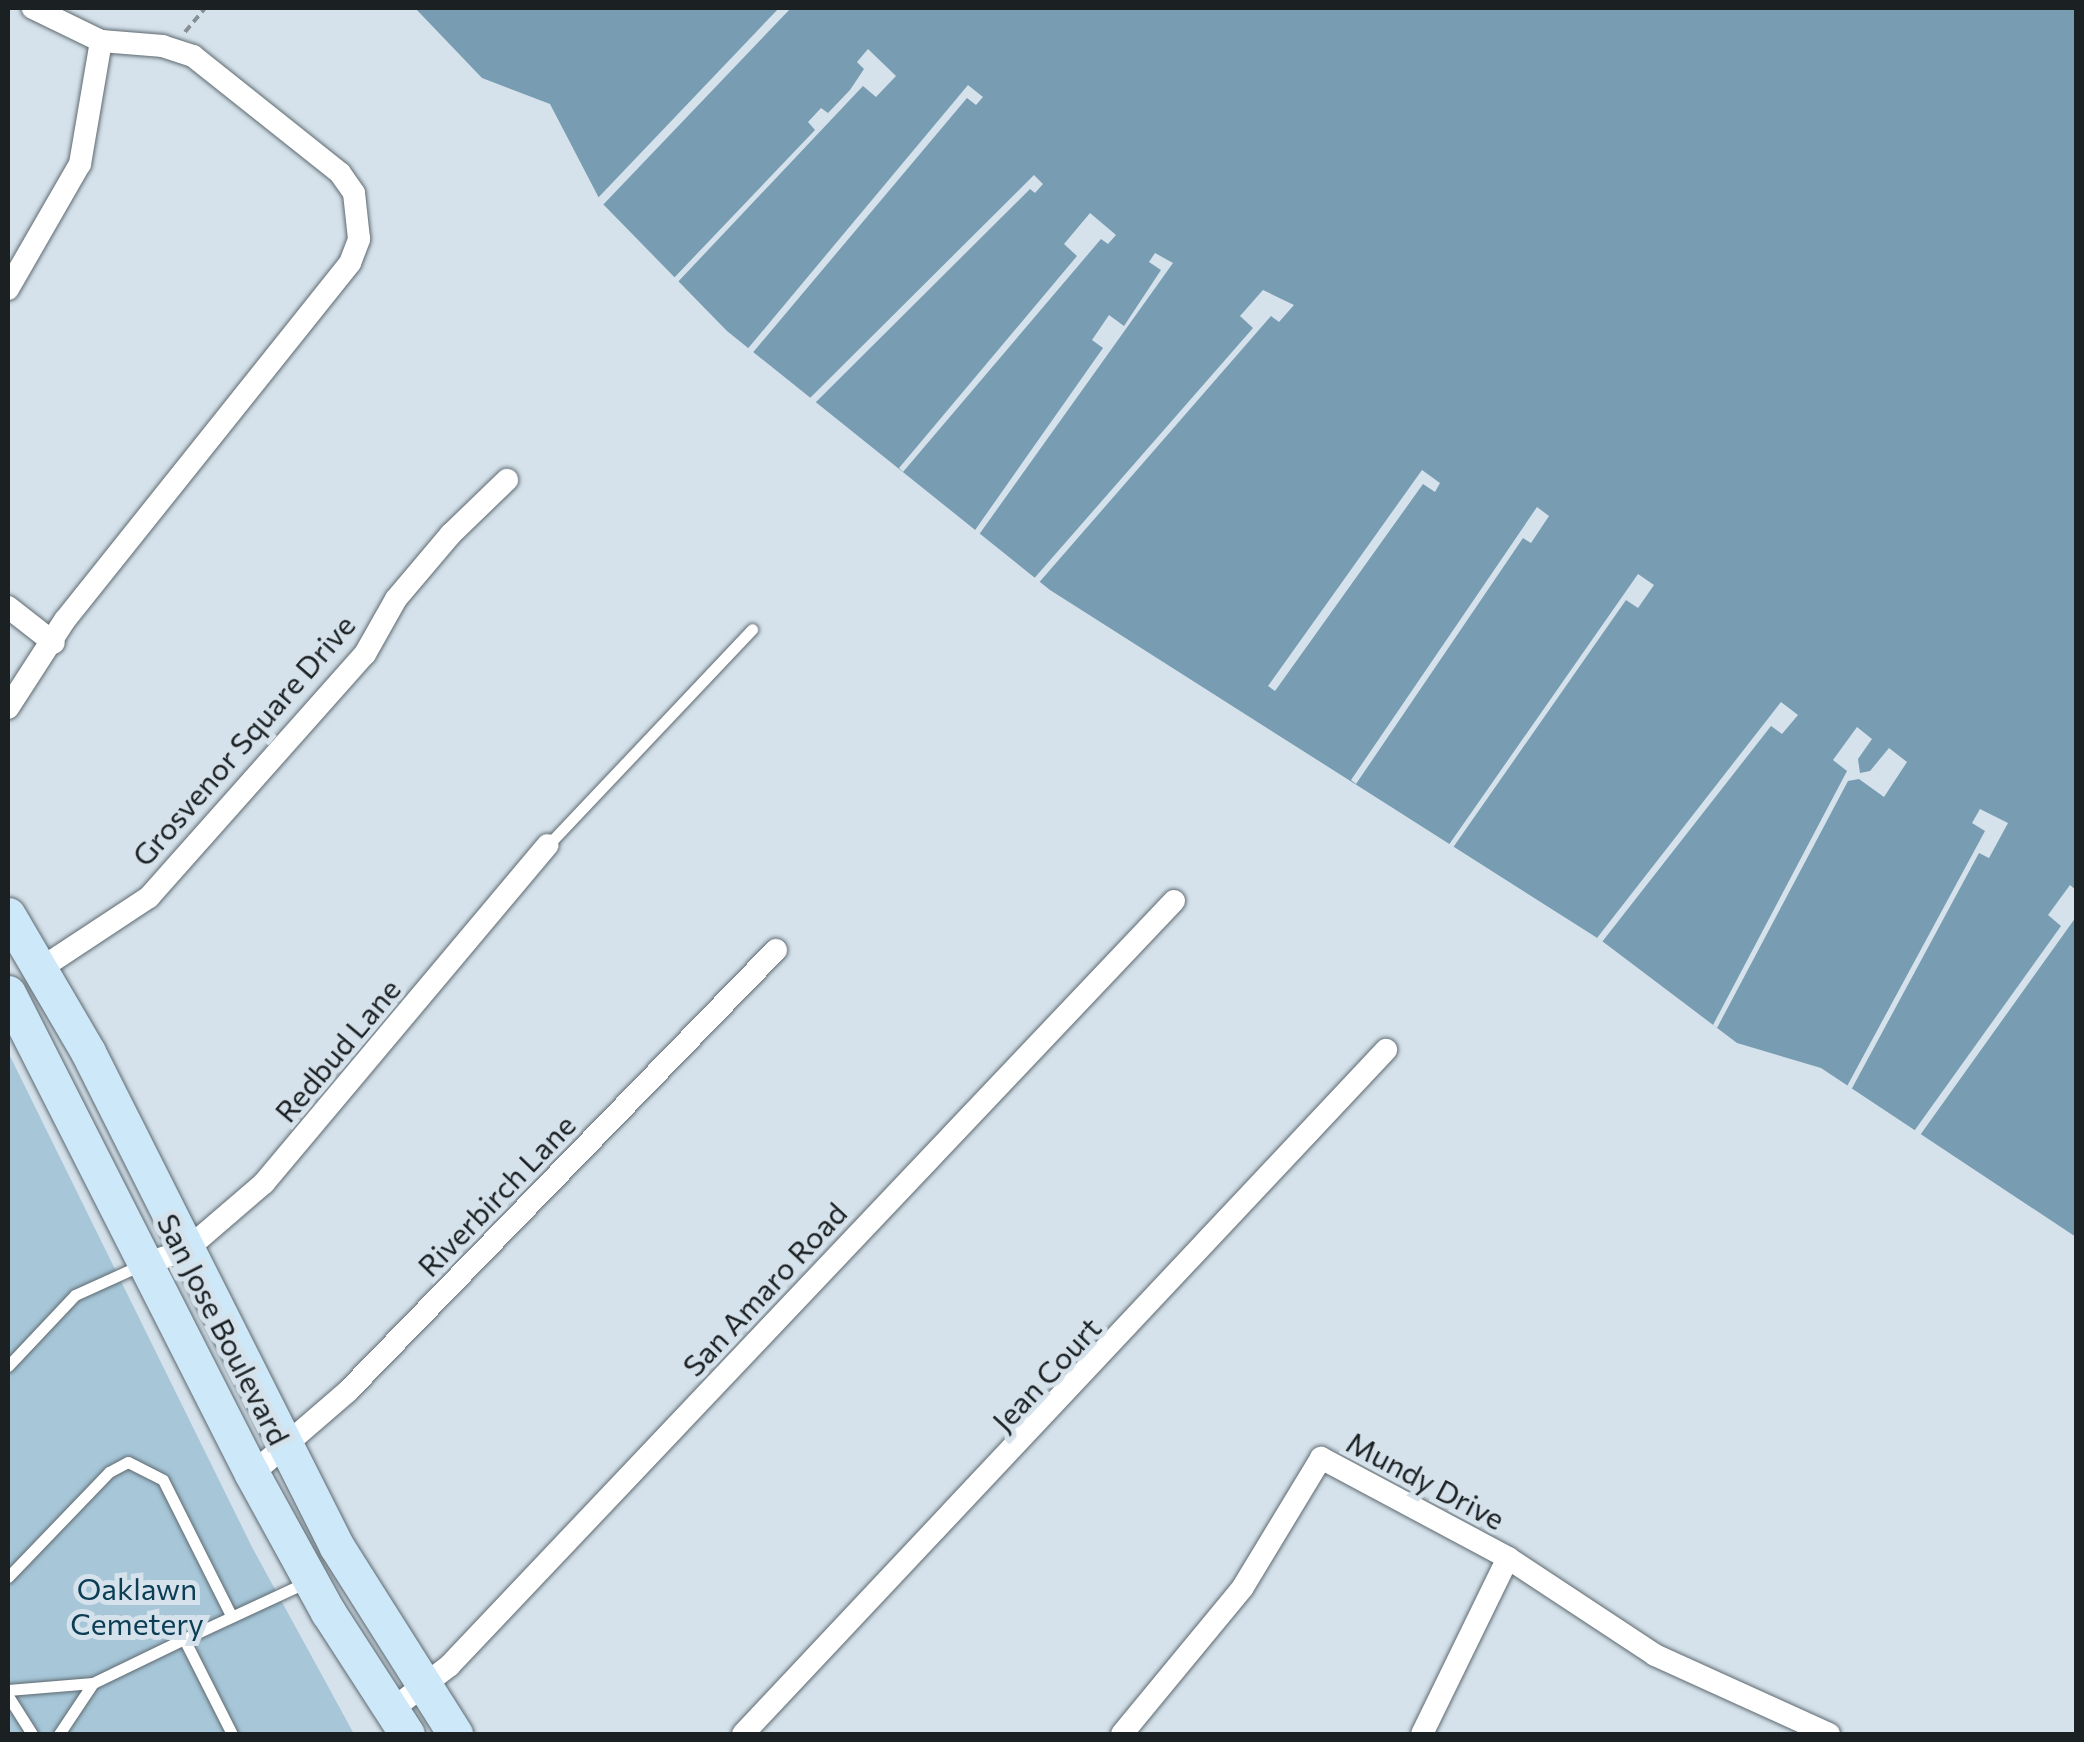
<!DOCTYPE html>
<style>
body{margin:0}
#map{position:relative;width:2084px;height:1742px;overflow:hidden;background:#d5e2eb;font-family:Commissioner,sans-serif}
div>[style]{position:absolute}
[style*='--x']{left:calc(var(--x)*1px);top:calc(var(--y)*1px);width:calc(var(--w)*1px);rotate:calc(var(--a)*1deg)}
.green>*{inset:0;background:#a7c7d9}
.water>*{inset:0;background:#789cb1}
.pier>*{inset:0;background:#d5e2eb}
.path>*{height:4px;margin-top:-2px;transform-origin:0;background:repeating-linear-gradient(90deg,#868f96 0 8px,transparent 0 13px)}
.roads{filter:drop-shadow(0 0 2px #5e6970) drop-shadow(0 0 2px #5e6970)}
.service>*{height:11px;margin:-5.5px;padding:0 5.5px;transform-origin:5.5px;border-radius:5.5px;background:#fff}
.minor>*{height:22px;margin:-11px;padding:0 11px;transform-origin:11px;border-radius:11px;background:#fff}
.primary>*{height:35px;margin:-17.5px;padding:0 17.5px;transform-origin:17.5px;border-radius:17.5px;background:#cde8f8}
span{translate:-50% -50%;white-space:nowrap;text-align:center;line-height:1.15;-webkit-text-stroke:10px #d5e2eb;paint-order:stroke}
.street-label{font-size:30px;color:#1b2023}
.park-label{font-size:30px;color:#0b3d55}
.frame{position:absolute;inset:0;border:10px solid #1b2023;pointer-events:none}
</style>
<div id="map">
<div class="green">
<div style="clip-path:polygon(8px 1052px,252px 1547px,354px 1734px,8px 1734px)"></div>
</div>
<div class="water">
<div style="clip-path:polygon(415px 8px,2076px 8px,2076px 1237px,1821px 1068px,1737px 1043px,1602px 941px,1050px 590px,727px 331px,601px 202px,550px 104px,482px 78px)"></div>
</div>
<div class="pier">
<div style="clip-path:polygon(779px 8px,791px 8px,600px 208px,595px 201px)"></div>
<div style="clip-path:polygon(868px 49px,896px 76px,876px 97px,863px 86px,675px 285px,671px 281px,815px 130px,808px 122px,821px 108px,828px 113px,850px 90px,864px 69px,857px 62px)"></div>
<div style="clip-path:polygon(968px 85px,983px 97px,976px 105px,967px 98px,750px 356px,745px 352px)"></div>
<div style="clip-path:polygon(1034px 175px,1043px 184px,1035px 193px,1030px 189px,815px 403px,810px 398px)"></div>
<div style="clip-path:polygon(1090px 213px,1116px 235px,1108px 244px,1101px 239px,903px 472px,899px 468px,1077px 256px,1064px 244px)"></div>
<div style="clip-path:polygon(1155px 253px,1173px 263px,978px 536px,973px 533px,1103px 348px,1092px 340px,1109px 315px,1124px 326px,1161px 270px,1149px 262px)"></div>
<div style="clip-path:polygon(1263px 290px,1294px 305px,1279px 322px,1271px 316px,1036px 586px,1031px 582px,1253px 328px,1240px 316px)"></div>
<div style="clip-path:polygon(1422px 470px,1440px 483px,1435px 492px,1423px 484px,1275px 691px,1268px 686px)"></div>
<div style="clip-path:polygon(1537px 507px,1549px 516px,1531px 543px,1523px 538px,1356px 784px,1351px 780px)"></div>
<div style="clip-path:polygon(1638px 574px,1654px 585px,1638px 608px,1626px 600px,1452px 849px,1448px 846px)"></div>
<div style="clip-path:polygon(1781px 702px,1798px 715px,1782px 734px,1771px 726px,1602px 942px,1597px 938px)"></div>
<div style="clip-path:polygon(1857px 727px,1872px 739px,1858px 759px,1860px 773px,1870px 771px,1889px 748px,1907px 762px,1884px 797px,1859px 779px,1848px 781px,1717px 1028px,1713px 1025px,1847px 771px,1833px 760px)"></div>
<div style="clip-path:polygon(1980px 809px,2008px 823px,1989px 858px,1979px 853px,1850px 1092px,1845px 1090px,1985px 831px,1972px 823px)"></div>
<div style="clip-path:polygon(2070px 885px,2076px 890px,2076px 917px,1918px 1138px,1912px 1134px,2061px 926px,2048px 915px)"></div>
</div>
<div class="path">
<div style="--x:185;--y:32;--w:31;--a:-50"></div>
</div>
<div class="roads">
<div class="service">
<div style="--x:548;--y:845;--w:297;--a:-46.6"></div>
<div style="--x:8;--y:1366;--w:98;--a:-46.7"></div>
<div style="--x:75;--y:1295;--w:72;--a:-24.4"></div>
<div style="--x:8;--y:1577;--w:146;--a:-46.1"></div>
<div style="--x:109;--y:1472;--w:21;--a:-28"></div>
<div style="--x:128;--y:1462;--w:39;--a:27"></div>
<div style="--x:163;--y:1480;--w:153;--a:63.3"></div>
<div style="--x:184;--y:1639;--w:136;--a:-24.9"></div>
<div style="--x:8;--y:1690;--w:85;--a:-4.7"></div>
<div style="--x:93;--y:1683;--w:101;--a:-25.8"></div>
<div style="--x:184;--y:1639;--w:106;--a:63.2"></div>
<div style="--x:8;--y:1696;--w:45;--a:57.7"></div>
<div style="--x:59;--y:1734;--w:61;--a:-56.3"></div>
</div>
<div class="minor">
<div style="--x:8;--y:289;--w:144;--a:-60.1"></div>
<div style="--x:80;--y:164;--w:125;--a:-80.3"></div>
<div style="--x:8;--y:607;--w:58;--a:38"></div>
<div style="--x:8;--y:708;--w:105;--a:-57.1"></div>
<div style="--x:65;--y:620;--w:457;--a:-51.4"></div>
<div style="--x:350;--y:263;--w:26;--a:-69"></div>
<div style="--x:359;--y:239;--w:46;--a:-96.2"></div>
<div style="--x:354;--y:193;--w:24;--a:-125"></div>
<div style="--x:340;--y:173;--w:188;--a:-141.5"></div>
<div style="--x:193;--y:56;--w:32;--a:-162"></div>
<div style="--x:163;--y:46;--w:62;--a:-175.4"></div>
<div style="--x:101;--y:41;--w:76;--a:-154.1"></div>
<div style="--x:40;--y:969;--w:131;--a:-33.4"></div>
<div style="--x:149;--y:897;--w:325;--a:-48.4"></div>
<div style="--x:365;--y:654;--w:63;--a:-60.6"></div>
<div style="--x:396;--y:599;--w:85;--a:-49.8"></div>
<div style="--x:451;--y:534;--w:78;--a:-44"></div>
<div style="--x:147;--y:1263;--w:40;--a:-18"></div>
<div style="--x:185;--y:1251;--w:104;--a:-40.7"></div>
<div style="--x:264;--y:1183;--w:441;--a:-50"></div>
<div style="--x:252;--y:1474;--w:125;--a:-40.8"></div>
<div style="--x:347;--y:1392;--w:616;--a:-45.86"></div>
<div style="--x:391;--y:1710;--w:73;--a:-37.2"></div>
<div style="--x:449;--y:1666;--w:1054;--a:-46.54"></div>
<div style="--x:743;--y:1734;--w:939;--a:-46.77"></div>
<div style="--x:1122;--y:1734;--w:190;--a:-50.5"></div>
<div style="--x:1243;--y:1587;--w:151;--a:-58.8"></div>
<div style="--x:1321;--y:1458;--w:212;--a:28.1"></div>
<div style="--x:1508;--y:1558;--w:176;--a:33.4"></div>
<div style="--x:1655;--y:1655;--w:191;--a:24.4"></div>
<div style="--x:1422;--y:1734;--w:196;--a:-64"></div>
</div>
<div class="primary">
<div style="--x:8;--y:915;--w:159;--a:59.7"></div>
<div style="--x:88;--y:1052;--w:554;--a:63.3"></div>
<div style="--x:337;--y:1547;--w:221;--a:57.7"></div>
<div style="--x:8;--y:993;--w:539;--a:63.1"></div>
<div style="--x:252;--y:1474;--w:158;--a:61.2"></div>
<div style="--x:328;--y:1612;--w:145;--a:57.1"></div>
</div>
</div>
<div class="street-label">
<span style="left:243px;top:740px;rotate:-49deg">Grosvenor Square Drive</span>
<span style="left:337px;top:1050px;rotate:-50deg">Redbud Lane</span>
<span style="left:496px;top:1195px;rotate:-46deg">Riverbirch Lane</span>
<span style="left:764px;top:1289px;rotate:-47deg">San Amaro Road</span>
<span style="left:224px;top:1329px;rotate:63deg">San Jose Boulevard</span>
<span style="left:1046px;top:1374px;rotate:-47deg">Jean Court</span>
<span style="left:1426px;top:1480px;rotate:28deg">Mundy Drive</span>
</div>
<div class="park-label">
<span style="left:137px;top:1605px">Oaklawn<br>Cemetery</span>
</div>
<div class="frame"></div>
</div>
